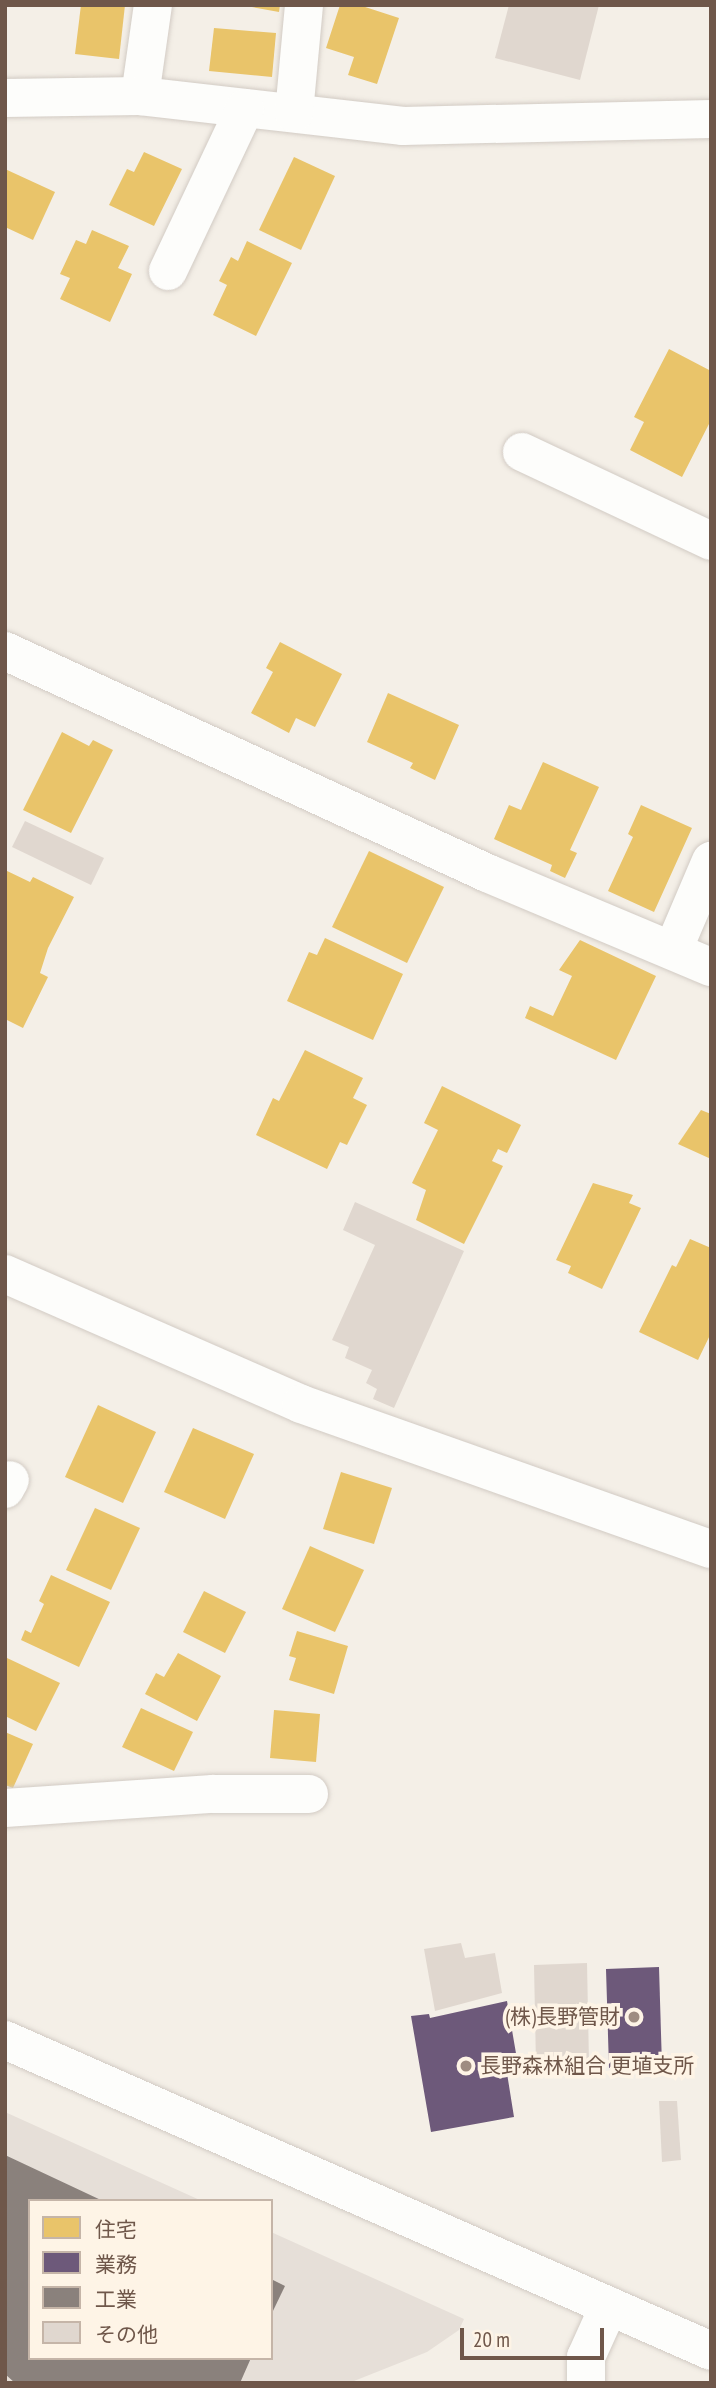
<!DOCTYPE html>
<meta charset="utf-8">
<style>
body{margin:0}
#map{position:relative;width:716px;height:2388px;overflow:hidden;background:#f4efe7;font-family:"PT Sans Narrow","Noto Sans JP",sans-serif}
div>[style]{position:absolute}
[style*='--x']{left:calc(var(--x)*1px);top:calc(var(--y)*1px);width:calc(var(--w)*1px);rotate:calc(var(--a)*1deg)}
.industrial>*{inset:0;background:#e6dfd8}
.homes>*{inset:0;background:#e9c46a}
.offices>*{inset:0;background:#6d597a}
.industry>*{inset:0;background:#8a817c}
.building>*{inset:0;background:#e0d7cf}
.roads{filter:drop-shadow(0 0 2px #d2cbc4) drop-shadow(0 0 2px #d2cbc4)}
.street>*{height:38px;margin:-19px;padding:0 19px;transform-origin:19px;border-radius:19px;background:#fdfdfb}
.secondary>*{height:38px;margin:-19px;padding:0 19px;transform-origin:19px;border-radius:19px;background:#fdfdfb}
.dots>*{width:19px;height:19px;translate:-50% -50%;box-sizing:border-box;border:4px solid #fef4e6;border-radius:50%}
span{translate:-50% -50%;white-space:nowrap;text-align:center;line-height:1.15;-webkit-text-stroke:7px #fef4e6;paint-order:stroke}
.poi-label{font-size:21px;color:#6f574a}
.right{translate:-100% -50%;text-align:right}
.left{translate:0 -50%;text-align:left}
.frame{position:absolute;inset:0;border:7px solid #6f574a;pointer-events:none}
.legend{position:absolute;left:28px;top:2199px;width:245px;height:161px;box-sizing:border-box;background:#fef4e6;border:2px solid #c5b5a8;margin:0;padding:9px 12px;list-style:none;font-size:21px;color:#6f574a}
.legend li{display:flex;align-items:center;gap:14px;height:35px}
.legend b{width:35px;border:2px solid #c5b5a8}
.scale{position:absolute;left:460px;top:2328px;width:144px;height:32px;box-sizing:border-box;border:4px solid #6f574a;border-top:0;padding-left:9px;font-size:21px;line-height:24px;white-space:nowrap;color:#6f574a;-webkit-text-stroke:5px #fef4e6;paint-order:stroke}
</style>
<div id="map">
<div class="industrial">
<div style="clip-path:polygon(5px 2112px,202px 2201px,30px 2201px,30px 2358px,271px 2358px,271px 2232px,464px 2319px,459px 2330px,427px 2352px,349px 2383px,5px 2383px)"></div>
</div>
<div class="homes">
<div style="clip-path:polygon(81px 5px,125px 5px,119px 59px,75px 54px)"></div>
<div style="clip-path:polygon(241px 5px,280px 5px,279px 12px)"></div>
<div style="clip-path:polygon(340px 5px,359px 5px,399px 18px,377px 84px,348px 75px,354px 57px,326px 48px)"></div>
<div style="clip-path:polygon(214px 28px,276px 33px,272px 77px,209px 71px)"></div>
<div style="clip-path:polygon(144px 152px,182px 169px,154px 226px,109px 205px,127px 169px,134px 172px)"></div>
<div style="clip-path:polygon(294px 157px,335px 176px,301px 250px,259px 230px)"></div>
<div style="clip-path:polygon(5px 169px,55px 192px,33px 240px,5px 227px)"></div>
<div style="clip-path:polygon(92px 230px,129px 246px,118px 268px,132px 274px,110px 322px,60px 299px,70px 278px,60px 274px,76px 240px,86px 244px)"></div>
<div style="clip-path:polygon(247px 241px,292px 263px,256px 336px,213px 315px,227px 285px,219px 281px,231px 257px,238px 261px)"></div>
<div style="clip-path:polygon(669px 349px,711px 371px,711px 420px,682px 477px,630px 450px,644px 422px,634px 417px)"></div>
<div style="clip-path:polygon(280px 642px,342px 674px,315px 727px,296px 718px,289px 733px,251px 713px,273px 672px,266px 668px)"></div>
<div style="clip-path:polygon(388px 693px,459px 725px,435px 780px,410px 768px,413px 763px,367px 742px)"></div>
<div style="clip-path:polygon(62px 732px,89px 746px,93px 740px,113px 750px,71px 833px,23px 810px)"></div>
<div style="clip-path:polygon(543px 762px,599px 787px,570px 850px,577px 853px,565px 878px,550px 871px,552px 865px,494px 839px,509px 805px,521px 810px)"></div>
<div style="clip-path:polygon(641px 805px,692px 828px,654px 912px,608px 891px,633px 837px,628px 834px)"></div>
<div style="clip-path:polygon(369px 851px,444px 887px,407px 963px,332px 927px)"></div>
<div style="clip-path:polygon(5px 870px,30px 882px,33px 877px,74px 897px,48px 948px,40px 973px,48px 977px,23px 1028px,5px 1019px)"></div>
<div style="clip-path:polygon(325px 938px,403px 974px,373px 1040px,287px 1001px,309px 952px,317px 955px)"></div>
<div style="clip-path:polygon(580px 940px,656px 976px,616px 1060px,525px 1018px,530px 1006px,553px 1016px,572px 976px,559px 970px)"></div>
<div style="clip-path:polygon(305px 1050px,363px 1078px,353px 1098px,367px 1105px,347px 1145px,340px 1142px,327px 1169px,256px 1135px,273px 1098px,279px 1101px)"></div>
<div style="clip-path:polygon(442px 1086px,521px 1125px,507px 1153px,498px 1149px,492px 1161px,503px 1166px,464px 1244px,416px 1220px,426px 1190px,412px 1183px,438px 1130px,424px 1123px)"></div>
<div style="clip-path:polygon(701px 1110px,711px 1114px,711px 1159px,678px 1144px)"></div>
<div style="clip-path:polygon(593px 1183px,633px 1195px,629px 1203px,641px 1208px,602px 1289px,568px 1273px,571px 1266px,556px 1260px)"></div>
<div style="clip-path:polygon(690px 1239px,711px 1248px,711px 1333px,698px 1360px,639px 1332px,672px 1265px,676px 1267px)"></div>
<div style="clip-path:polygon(98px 1405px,156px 1432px,123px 1503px,65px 1477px)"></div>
<div style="clip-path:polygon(193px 1428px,254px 1454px,225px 1519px,164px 1492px)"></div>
<div style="clip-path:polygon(341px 1472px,392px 1488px,374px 1544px,323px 1529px)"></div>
<div style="clip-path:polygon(95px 1508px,140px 1528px,111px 1590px,66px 1570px)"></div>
<div style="clip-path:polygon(310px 1546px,364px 1570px,335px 1632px,282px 1609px)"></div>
<div style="clip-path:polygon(51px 1575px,110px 1602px,79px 1667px,21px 1640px,25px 1630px,31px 1633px,44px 1604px,39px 1601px)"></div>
<div style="clip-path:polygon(204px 1591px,246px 1612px,225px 1653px,183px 1632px)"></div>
<div style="clip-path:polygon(297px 1631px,348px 1646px,334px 1694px,289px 1680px,296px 1658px,289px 1656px)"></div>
<div style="clip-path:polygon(178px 1653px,221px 1676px,197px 1721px,145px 1694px,156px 1673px,164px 1677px)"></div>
<div style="clip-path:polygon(7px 1658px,60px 1683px,36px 1731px,5px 1716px)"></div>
<div style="clip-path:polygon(141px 1708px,193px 1732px,174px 1771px,122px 1747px)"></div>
<div style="clip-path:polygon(274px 1710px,320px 1714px,316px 1762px,270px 1758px)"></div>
<div style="clip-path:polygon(5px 1732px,33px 1744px,13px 1788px,5px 1785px)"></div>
</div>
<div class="offices">
<div style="clip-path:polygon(659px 1967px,662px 2066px,609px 2068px,606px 1969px)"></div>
<div style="clip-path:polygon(507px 2001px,518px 2065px,506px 2067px,514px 2117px,431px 2132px,411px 2016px,429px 2014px,430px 2018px)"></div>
</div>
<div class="industry">
<div style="clip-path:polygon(5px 2155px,103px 2201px,30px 2201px,30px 2358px,251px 2358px,240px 2383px,15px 2383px,5px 2374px)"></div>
<div style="clip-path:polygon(271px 2279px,285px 2286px,271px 2315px)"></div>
</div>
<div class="building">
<div style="clip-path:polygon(509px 5px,599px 5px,580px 80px,495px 58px)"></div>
<div style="clip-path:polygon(25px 821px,104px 858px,91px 885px,12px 847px)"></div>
<div style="clip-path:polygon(355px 1202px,464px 1251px,394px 1408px,373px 1399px,377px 1389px,366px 1383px,372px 1370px,345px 1358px,349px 1347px,332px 1340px,375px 1245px,343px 1230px)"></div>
<div style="clip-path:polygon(461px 1943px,465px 1958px,495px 1953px,502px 1993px,435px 2011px,424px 1949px)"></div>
<div style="clip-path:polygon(587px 1963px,589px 2063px,536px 2064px,534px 1965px)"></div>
<div style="clip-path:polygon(659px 2101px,677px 2101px,681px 2160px,662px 2162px)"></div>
</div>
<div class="roads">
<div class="street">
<div style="--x:140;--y:96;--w:92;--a:-81.9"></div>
<div style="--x:5;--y:98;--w:135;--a:-0.8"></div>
<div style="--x:140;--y:96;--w:265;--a:6.5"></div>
<div style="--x:403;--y:126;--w:308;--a:-1.3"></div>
<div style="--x:294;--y:113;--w:108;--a:-84.7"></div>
<div style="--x:168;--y:271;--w:180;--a:-64.7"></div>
<div style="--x:522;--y:452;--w:209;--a:25.2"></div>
<div style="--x:5;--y:651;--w:531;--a:24.73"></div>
<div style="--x:487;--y:873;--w:243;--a:22.8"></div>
<div style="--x:673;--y:950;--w:97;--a:-66.9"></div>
<div style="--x:5;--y:1274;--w:323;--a:23.7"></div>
<div style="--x:301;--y:1404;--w:435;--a:19.5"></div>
<div style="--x:5;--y:1489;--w:10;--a:-61"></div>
<div style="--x:5;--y:1808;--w:208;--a:-3.9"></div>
<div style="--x:213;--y:1794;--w:96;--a:0"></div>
<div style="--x:586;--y:2383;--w:26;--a:-90"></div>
<div style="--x:586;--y:2357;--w:56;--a:-65.7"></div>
</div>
<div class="secondary">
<div style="--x:5;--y:2040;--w:771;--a:23.77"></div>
</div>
</div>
<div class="dots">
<div style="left:634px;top:2017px;background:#9e8c81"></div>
<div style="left:466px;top:2066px;background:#9e8c81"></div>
</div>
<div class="poi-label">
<span class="right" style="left:620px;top:2017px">(株)長野管財</span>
<span class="left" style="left:480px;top:2066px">長野森林組合 更埴支所</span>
</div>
<div class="frame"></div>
<ul class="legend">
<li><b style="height:19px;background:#e9c46a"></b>住宅</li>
<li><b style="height:19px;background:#6d597a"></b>業務</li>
<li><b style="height:19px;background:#8a817c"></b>工業</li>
<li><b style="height:19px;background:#e0d7cf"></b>その他</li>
</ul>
<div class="scale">20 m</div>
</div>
